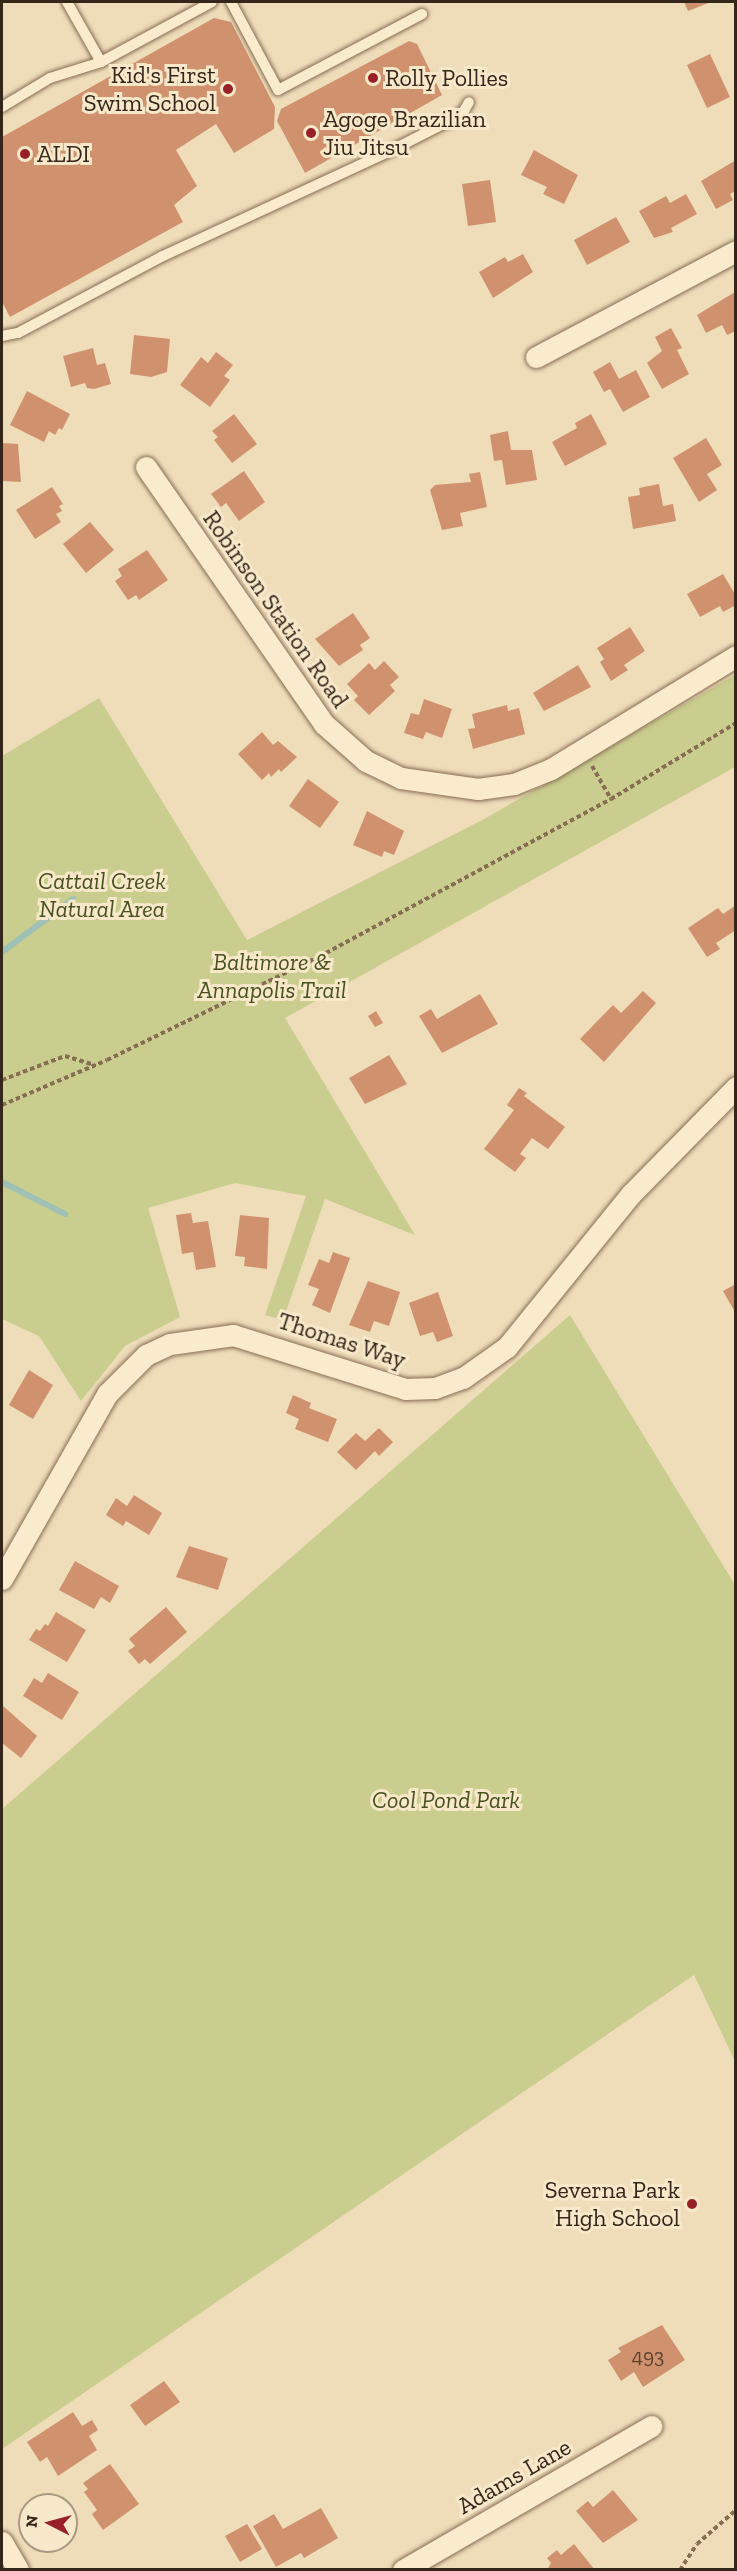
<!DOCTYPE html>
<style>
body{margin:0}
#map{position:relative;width:737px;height:2571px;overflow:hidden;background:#efddba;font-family:"Zilla Slab",serif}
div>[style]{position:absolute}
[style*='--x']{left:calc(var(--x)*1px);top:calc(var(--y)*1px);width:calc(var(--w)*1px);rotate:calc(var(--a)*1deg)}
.green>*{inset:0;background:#c9cd8e}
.stream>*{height:6px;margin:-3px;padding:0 3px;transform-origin:3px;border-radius:3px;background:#9fc0b4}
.building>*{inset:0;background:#d0926e}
.path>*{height:4px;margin-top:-2px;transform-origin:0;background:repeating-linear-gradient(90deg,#876d54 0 4.5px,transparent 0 7.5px)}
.roads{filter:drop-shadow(0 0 2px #876d54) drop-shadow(0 0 2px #876d54)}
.service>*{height:10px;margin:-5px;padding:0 5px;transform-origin:5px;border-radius:5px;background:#faebcd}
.minor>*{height:21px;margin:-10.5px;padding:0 10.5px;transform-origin:10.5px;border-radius:10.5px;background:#faebcd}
.dots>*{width:16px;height:16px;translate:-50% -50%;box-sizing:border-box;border:3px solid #f7e8ca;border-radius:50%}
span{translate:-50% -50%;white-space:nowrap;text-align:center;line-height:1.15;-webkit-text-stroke:6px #f7e8ca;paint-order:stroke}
.number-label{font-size:21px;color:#5c412f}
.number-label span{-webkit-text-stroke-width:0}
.poi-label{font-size:24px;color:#35261a}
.right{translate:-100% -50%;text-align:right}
.left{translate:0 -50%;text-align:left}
.street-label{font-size:24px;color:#35261a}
.park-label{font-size:24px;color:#48521f;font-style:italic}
.frame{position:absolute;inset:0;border:3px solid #35261a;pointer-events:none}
.north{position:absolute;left:18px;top:2493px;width:60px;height:60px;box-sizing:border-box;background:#f7e8ca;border:2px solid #a99a84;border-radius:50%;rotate:276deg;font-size:16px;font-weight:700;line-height:24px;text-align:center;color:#35261a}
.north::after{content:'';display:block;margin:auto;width:21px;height:27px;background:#982128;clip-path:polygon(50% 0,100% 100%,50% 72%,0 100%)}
</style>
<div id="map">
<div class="green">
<div style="clip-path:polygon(735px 675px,735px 767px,285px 1018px,415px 1235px,325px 1199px,283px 1320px,265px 1315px,306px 1196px,235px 1183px,148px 1208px,180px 1317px,125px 1346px,81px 1401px,39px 1336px,2px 1319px,2px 756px,99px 698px,247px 940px,486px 818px)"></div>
<div style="clip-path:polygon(570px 1315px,735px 1585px,735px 2061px,694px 1975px,2px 2449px,2px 1809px)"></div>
</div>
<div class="stream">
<div style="--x:2;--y:952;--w:89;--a:-36.7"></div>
<div style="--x:2;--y:1182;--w:71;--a:26.9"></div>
</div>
<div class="building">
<div style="clip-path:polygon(684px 2px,711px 2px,688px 11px)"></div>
<div style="clip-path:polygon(214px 18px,231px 22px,275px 107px,274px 129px,234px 153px,216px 124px,176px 150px,197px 186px,174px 205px,183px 222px,10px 317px,2px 302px,2px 137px)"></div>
<div style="clip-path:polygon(409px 41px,417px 44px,442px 95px,305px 173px,277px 121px,281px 109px)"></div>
<div style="clip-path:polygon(710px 54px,730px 97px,707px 108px,687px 65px)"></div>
<div style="clip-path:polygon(534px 150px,578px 175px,564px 204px,543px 194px,547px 187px,521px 175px)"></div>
<div style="clip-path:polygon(736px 160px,736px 191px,730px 194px,733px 200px,716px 209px,701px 181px)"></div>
<div style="clip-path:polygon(490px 180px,496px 222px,468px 226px,462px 184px)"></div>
<div style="clip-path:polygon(686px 194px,697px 214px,671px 228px,673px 232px,654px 238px,639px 211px,666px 196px,670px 203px)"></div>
<div style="clip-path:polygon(616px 217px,630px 242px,587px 265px,574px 240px)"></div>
<div style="clip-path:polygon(523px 254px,533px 272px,493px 298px,479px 272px,505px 257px,508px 262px)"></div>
<div style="clip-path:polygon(735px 292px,736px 331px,727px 335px,722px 325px,706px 333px,697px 315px)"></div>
<div style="clip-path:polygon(671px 328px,682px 348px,677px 350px,689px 374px,662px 389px,647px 363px,662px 351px,655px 337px)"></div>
<div style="clip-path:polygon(134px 335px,170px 339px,167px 372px,151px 377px,130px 374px)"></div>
<div style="clip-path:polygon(93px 348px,97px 365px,105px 363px,111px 384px,94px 389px,87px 388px,85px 383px,71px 387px,63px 356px)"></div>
<div style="clip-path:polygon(216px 352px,233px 365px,224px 376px,230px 380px,210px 407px,180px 385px,201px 357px,208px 363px)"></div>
<div style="clip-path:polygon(610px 362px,619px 379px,636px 370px,650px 397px,623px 412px,610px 389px,604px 392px,593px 372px)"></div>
<div style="clip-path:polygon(27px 391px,70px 414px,62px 430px,59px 428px,55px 435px,49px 431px,44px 442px,10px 425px)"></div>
<div style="clip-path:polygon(234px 414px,257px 444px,232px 463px,214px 440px,218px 437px,212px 431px)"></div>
<div style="clip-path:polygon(591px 414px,607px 444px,565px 466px,552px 442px,577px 428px,575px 423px)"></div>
<div style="clip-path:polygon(508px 431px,511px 450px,532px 450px,537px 480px,506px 485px,502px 460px,494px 461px,490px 435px)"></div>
<div style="clip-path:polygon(706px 438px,722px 465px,707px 474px,717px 490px,699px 502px,673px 458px)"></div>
<div style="clip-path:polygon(2px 443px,18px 444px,21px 482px,2px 481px)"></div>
<div style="clip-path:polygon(244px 471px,265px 502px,239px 521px,226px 503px,221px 507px,211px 494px)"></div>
<div style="clip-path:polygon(480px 472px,487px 507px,460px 513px,463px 526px,442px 530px,430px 490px,435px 485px,471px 482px,469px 474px)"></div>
<div style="clip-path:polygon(659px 484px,663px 506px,673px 504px,676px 521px,633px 529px,628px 497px,640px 495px,639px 488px)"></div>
<div style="clip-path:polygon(52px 487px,63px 504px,59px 506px,62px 511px,56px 514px,61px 522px,35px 539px,16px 510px)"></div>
<div style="clip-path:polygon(90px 522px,114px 550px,86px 573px,63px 544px)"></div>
<div style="clip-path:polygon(147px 550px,168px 580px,139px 600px,136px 595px,128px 600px,115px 581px,122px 576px,118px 569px)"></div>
<div style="clip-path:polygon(723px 574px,736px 596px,736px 605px,723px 612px,720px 606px,700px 617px,687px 594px)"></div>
<div style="clip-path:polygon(353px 613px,370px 638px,360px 645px,363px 650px,339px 666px,315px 639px)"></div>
<div style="clip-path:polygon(630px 627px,645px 651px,624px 665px,628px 670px,611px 681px,600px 662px,604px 659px,597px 648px)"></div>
<div style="clip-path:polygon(384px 661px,399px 677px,390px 685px,395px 691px,369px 715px,354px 700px,358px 696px,347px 684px,369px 663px,375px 670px)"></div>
<div style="clip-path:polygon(578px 665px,591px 687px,544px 711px,533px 693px)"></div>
<div style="clip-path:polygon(424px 699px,452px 709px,442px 738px,426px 732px,423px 739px,404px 733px,411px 713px,419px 715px)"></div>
<div style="clip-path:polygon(507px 705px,508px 711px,519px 708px,525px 734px,473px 749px,468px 729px,475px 728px,472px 714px)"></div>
<div style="clip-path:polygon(262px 732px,273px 745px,278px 741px,297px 757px,281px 772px,279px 769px,271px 777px,269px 773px,262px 780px,238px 754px)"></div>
<div style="clip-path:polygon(308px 779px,339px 802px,320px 828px,289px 806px)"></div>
<div style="clip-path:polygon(367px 811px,404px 831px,394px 855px,384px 851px,382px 857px,353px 845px)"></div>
<div style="clip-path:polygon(736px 905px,736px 930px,716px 943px,720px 949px,707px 957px,688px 928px,718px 908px,723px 914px)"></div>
<div style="clip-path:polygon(643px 991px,656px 1003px,604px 1062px,580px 1039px,613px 1005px,621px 1013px)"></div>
<div style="clip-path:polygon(480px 994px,498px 1024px,442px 1053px,419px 1016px,431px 1009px,437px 1019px)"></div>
<div style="clip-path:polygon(376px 1011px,383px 1023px,375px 1027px,368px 1016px)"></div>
<div style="clip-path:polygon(389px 1055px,407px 1084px,365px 1104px,349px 1078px)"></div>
<div style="clip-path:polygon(519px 1088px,527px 1093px,524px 1096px,565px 1127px,548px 1149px,532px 1138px,520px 1154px,526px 1158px,515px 1172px,484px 1149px,514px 1110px,507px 1105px)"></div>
<div style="clip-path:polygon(191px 1213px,193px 1223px,208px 1221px,216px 1267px,196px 1270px,193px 1252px,182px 1254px,176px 1215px)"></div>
<div style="clip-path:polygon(240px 1215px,269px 1218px,267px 1269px,244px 1266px,245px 1257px,235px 1256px)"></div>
<div style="clip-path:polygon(333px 1252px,350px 1258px,330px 1313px,312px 1305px,319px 1289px,308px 1285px,319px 1259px,329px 1263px)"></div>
<div style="clip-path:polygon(368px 1281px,400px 1292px,389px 1326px,374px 1321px,370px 1332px,349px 1325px)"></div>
<div style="clip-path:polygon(736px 1284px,736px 1314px,723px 1291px)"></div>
<div style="clip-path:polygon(438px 1292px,453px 1336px,437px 1342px,433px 1332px,420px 1336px,409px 1303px)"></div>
<div style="clip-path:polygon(29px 1370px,53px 1385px,33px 1419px,9px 1405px)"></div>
<div style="clip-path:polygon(293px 1395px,311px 1403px,309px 1408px,337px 1419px,328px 1442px,295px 1429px,299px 1419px,286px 1413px)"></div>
<div style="clip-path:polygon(379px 1428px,393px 1442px,379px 1456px,375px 1451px,356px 1470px,337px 1452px,356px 1433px,365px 1441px)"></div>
<div style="clip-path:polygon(134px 1495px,162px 1513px,149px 1535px,126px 1521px,123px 1526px,106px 1515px,116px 1498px,127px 1506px)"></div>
<div style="clip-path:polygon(189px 1546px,228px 1558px,218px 1590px,176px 1577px)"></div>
<div style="clip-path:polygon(75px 1561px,119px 1586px,110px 1603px,101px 1597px,94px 1609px,59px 1590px)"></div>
<div style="clip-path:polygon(166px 1607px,187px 1632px,150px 1664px,145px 1659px,139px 1664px,128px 1651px,135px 1646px,129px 1639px)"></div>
<div style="clip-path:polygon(56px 1612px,86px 1630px,67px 1662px,29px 1640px,36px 1629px,40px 1631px,45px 1624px,48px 1626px)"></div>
<div style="clip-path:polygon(48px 1673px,79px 1692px,62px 1720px,23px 1696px,34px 1678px,42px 1683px)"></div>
<div style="clip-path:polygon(2px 1705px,37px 1736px,21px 1758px,2px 1743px)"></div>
<div style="clip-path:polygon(662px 2325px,685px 2360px,643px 2387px,634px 2372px,621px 2381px,608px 2360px,621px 2352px,618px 2348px)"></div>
<div style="clip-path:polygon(164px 2381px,180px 2402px,145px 2426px,130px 2405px)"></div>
<div style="clip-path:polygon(73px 2412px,82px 2426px,92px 2420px,98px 2430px,89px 2436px,97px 2450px,58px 2476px,47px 2457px,40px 2462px,27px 2442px)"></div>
<div style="clip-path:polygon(110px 2464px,139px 2504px,103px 2530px,92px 2514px,97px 2510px,84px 2492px,88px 2489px,83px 2483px)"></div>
<div style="clip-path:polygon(613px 2490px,638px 2520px,603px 2543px,576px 2511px,588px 2501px,593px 2507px)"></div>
<div style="clip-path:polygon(321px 2508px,338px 2538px,304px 2558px,301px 2553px,276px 2567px,253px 2526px,274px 2514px,283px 2529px)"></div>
<div style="clip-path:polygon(247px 2524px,262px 2549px,240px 2562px,225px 2536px)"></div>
<div style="clip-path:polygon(574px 2544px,595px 2570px,547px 2570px,551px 2563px,547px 2558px,557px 2550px,561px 2555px)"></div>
</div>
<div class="path">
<div style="--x:592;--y:766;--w:38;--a:60"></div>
<div style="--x:2;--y:1080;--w:67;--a:-20.9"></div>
<div style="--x:65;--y:1056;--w:30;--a:17"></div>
<div style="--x:2;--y:1105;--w:114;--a:-23.2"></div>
<div style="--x:107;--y:1060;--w:244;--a:-26"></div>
<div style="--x:326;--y:953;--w:324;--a:-28.4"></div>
<div style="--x:611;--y:799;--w:146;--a:-31.3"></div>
<div style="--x:680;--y:2570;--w:31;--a:-57"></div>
<div style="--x:697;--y:2544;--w:52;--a:-41.1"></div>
</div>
<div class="roads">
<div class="service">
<div style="--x:67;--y:2;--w:69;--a:60.5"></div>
<div style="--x:231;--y:2;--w:100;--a:61.9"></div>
<div style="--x:278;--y:90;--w:163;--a:-27.8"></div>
<div style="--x:2;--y:107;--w:56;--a:-31.1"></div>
<div style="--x:50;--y:78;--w:53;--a:-17.4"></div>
<div style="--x:101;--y:62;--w:126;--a:-28.4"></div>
<div style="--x:2;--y:336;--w:16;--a:-11"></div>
<div style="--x:18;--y:333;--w:164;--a:-28"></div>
<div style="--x:163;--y:256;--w:248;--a:-24.8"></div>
<div style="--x:388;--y:152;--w:68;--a:-26.9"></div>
<div style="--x:449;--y:121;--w:18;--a:-34"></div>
<div style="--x:464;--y:111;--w:10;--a:-61"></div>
</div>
<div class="minor">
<div style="--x:536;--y:357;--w:226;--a:-27.9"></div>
<div style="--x:146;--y:467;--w:313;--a:55.3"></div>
<div style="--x:324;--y:724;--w:56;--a:41.4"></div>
<div style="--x:366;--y:761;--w:39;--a:26"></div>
<div style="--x:401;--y:778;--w:78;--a:8.1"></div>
<div style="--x:478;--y:789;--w:36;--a:-8"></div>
<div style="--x:514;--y:784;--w:40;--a:-22"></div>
<div style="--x:551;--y:769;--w:217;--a:-31.4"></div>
<div style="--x:2;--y:1579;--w:213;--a:-60.4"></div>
<div style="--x:107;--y:1394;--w:55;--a:-45"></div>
<div style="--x:146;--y:1355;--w:26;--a:-25"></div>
<div style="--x:170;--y:1344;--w:64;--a:-8.1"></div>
<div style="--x:233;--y:1335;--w:180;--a:17.4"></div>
<div style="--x:405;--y:1389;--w:30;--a:-2"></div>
<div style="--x:435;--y:1388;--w:30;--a:-20"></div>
<div style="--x:463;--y:1378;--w:54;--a:-35.2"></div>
<div style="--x:507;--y:1347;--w:197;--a:-51"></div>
<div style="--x:631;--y:1194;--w:150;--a:-45.5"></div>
<div style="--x:2;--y:2542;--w:32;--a:60"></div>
<div style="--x:403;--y:2570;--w:287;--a:-30.1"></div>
</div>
</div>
<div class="dots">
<div style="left:373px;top:78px;background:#982128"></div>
<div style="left:228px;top:89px;background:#982128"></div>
<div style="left:311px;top:133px;background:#982128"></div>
<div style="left:25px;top:154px;background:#982128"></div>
<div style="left:692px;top:2204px;background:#982128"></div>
</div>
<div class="number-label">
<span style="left:648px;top:2356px">493</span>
</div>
<div class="poi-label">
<span class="right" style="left:216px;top:89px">Kid's First<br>Swim School</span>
<span class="left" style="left:385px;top:78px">Rolly Pollies</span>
<span class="left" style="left:323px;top:133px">Agoge Brazilian<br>Jiu Jitsu</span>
<span class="left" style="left:37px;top:154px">ALDI</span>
<span class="right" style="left:680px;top:2204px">Severna Park<br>High School</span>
</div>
<div class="street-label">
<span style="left:276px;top:609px;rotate:55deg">Robinson Station Road</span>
<span style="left:342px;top:1340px;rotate:18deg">Thomas Way</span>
<span style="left:514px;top:2476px;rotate:-30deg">Adams Lane</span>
</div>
<div class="park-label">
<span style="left:102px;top:895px">Cattail Creek<br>Natural Area</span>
<span style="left:272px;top:976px">Baltimore &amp;<br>Annapolis Trail</span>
<span style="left:446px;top:1800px">Cool Pond Park</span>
</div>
<div class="frame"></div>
<div class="north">N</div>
</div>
